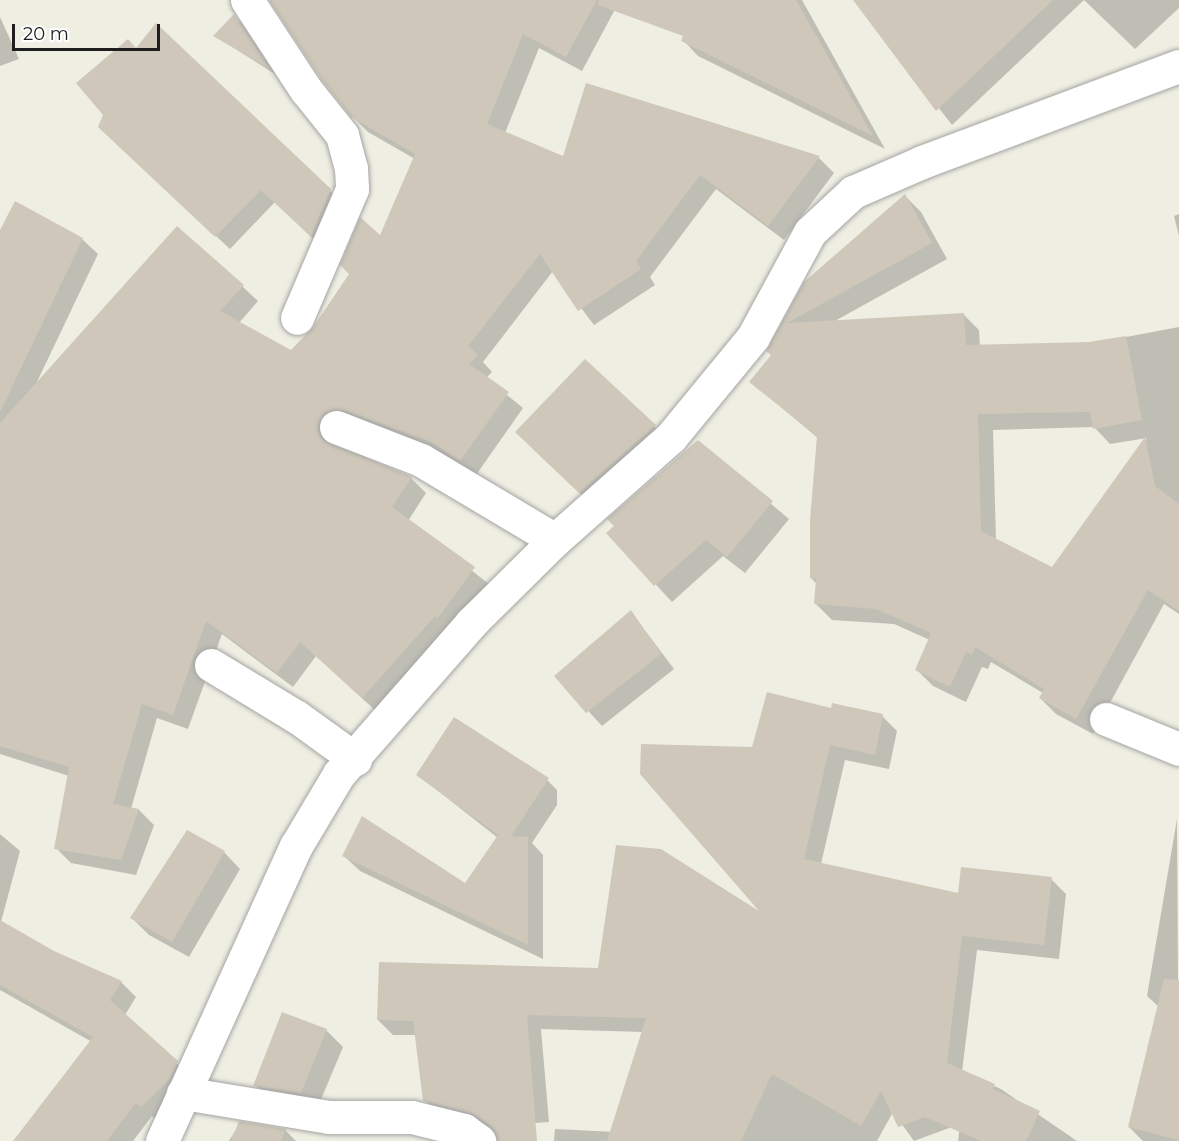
<!DOCTYPE html>
<style>
body{margin:0}
#map{position:relative;width:1179px;height:1141px;overflow:hidden;background:#efeee2;font-family:Montserrat,sans-serif}
div>[style]{position:absolute}
[style*='--x']{left:calc(var(--x)*1px);top:calc(var(--y)*1px);width:calc(var(--w)*1px);rotate:calc(var(--a)*1deg)}
.shadow>*{inset:0;background:#0003}
.building>*{inset:0;background:#cfc8ba}
.roads{filter:drop-shadow(0 0 2px #a4a4a4) drop-shadow(0 0 2px #a4a4a4)}
.street>*{height:33px;margin:-16.5px;padding:0 16.5px;transform-origin:16.5px;border-radius:16.5px;background:#fff}
span{translate:-50% -50%;white-space:nowrap;text-align:center;line-height:1.15;-webkit-text-stroke:4.5px #fff;paint-order:stroke}
.scale{position:absolute;left:12px;top:24px;width:148px;height:27px;box-sizing:border-box;border:3px solid #1d1d1d;border-top:0;padding-left:8px;font-size:18px;line-height:21px;white-space:nowrap;color:#1d1d1d;-webkit-text-stroke:4px #fff;paint-order:stroke}
</style>
<div id="map">
<div class="shadow">
<div style="clip-path:polygon(271px 0,620px 0,582px 71px,539px 48px,505px 133px,564px 158px,587px 84px,819px 158px,834px 173px,784px 240px,716px 189px,650px 277px,655px 285px,594px 325px,553px 271px,483px 362px,492px 372px,486px 378px,523px 408px,476px 475px,339px 428px,332px 445px,411px 478px,426px 493px,408px 521px,489px 584px,378px 713px,316px 656px,293px 687px,222px 634px,188px 729px,157px 718px,131px 809px,139px 810px,154px 825px,136px 875px,71px 863px,56px 848px,69px 776px,0 754px,0 233px,82px 239px,98px 254px,36px 384px,242px 286px,258px 301px,239px 323px,291px 352px,315px 327px,380px 238px,415px 159px,368px 132px,352px 116px)"></div>
<div style="clip-path:polygon(703px 0,802px 0,885px 149px,698px 56px,683px 40px)"></div>
<div style="clip-path:polygon(855px 0,1084px 0,952px 125px)"></div>
<div style="clip-path:polygon(1084px 0,1179px 0,1179px 8px,1135px 49px)"></div>
<div style="clip-path:polygon(234px 16px,242px 24px,275px 74px,215px 36px)"></div>
<div style="clip-path:polygon(0 17px,19px 59px,0 66px)"></div>
<div style="clip-path:polygon(156px 25px,344px 204px,325px 250px,275px 202px,230px 249px,113px 140px,137px 50px)"></div>
<div style="clip-path:polygon(evenodd,905px 196px,921px 212px,947px 259px,833px 322px,963px 314px,979px 330px,980px 347px,1089px 344px,1179px 327px,1179px 614px,1164px 604px,1093px 734px,1056px 714px,1040px 698px,1043px 693px,991px 662px,988px 669px,982px 667px,966px 702px,933px 686px,917px 670px,930px 640px,894px 624px,832px 620px,816px 604px,817px 584px,811px 578px,818px 438px,751px 382px,772px 355px,768px 351px,806px 283px,905px 196px,1094px 427px,1110px 444px,1147px 438px,1053px 569px,996px 540px,993px 430px,1094px 427px)"></div>
<div style="clip-path:polygon(1179px 214px,1179px 236px,1174px 216px)"></div>
<div style="clip-path:polygon(585px 361px,672px 443px,597px 509px,533px 449px)"></div>
<div style="clip-path:polygon(698px 442px,789px 519px,745px 573px,723px 556px,672px 602px,608px 533px)"></div>
<div style="clip-path:polygon(631px 612px,674px 669px,602px 726px,556px 676px)"></div>
<div style="clip-path:polygon(832px 710px,882px 716px,897px 731px,889px 769px,845px 760px,821px 864px,960px 895px,1051px 879px,1066px 894px,1059px 959px,977px 950px,962px 1072px,1001px 1089px,1077px 1141px,958px 1141px,960px 1124px,914px 1141px,893px 1112px,877px 1141px,675px 1141px,643px 1032px,541px 1029px,549px 1122px,496px 1126px,494px 1132px,440px 1115px,425px 1100px,416px 1035px,393px 1035px,378px 1020px,600px 969px,764px 918px,754px 749px)"></div>
<div style="clip-path:polygon(541px 774px,557px 790px,557px 805px,532px 843px,543px 855px,543px 959px,360px 871px,344px 856px,466px 885px,498px 838px,418px 775px)"></div>
<div style="clip-path:polygon(1177px 819px,1179px 1141px,1143px 1141px,1129px 1127px,1159px 1007px,1147px 996px)"></div>
<div style="clip-path:polygon(0 834px,20px 851px,1px 922px,54px 952px,121px 982px,136px 997px,125px 1015px,192px 1078px,157px 1121px,152px 1116px,133px 1141px,15px 1141px,92px 1042px,0 990px)"></div>
<div style="clip-path:polygon(224px 852px,240px 869px,189px 957px,149px 935px,132px 918px)"></div>
<div style="clip-path:polygon(326px 1030px,343px 1047px,317px 1109px,272px 1102px,255px 1085px)"></div>
<div style="clip-path:polygon(240px 1123px,285px 1130px,296px 1141px,229px 1141px)"></div>
<div style="clip-path:polygon(555px 1129px,636px 1133px,644px 1141px,554px 1141px)"></div>
</div>
<div class="building">
<div style="clip-path:polygon(269px 0,597px 0,566px 57px,523px 34px,487px 124px,563px 156px,586px 83px,820px 156px,768px 226px,700px 175px,636px 261px,641px 269px,578px 311px,540px 254px,468px 346px,478px 355px,469px 364px,509px 392px,460px 461px,433px 443px,343px 410px,324px 413px,317px 429px,322px 439px,412px 477px,392px 507px,475px 567px,438px 618px,435px 616px,362px 698px,300px 642px,277px 673px,206px 621px,173px 715px,142px 704px,113px 804px,139px 809px,121px 860px,54px 849px,69px 767px,0 746px,0 423px,177px 226px,244px 285px,220px 311px,291px 350px,314px 326px,349px 274px,340px 265px,360px 217px,380px 235px,415px 154px,351px 117px,321px 79px)"></div>
<div style="clip-path:polygon(599px 0,796px 0,873px 136px,681px 41px,683px 36px,598px 5px)"></div>
<div style="clip-path:polygon(853px 0,1053px 0,936px 111px)"></div>
<div style="clip-path:polygon(234px 14px,270px 69px,213px 36px)"></div>
<div style="clip-path:polygon(156px 23px,331px 189px,311px 237px,261px 190px,215px 237px,98px 127px,103px 115px,76px 83px,128px 39px,136px 48px)"></div>
<div style="clip-path:polygon(905px 194px,932px 243px,787px 323px,964px 313px,966px 345px,1089px 342px,1126px 336px,1142px 420px,1093px 429px,1090px 412px,978px 414px,981px 531px,1052px 567px,1145px 437px,1155px 486px,1179px 504px,1179px 611px,1148px 590px,1076px 719px,1039px 698px,1044px 689px,975px 647px,972px 655px,966px 652px,950px 687px,915px 670px,931px 633px,876px 609px,814px 604px,816px 579px,810px 578px,810px 520px,817px 436px,749px 382px,771px 355px,766px 351px,804px 282px)"></div>
<div style="clip-path:polygon(15px 201px,83px 238px,0 412px,0 230px)"></div>
<div style="clip-path:polygon(585px 359px,656px 425px,579px 493px,515px 432px)"></div>
<div style="clip-path:polygon(698px 440px,773px 501px,727px 557px,706px 540px,654px 586px,606px 533px,614px 526px,607px 519px)"></div>
<div style="clip-path:polygon(631px 610px,661px 654px,586px 713px,554px 676px)"></div>
<div style="clip-path:polygon(767px 692px,831px 708px,832px 703px,883px 714px,875px 755px,830px 745px,804px 859px,958px 893px,961px 867px,1052px 877px,1044px 945px,962px 936px,947px 1063px,995px 1084px,993px 1089px,1040px 1111px,1026px 1141px,981px 1141px,925px 1117px,898px 1127px,881px 1091px,861px 1126px,772px 1074px,741px 1141px,607px 1141px,646px 1018px,527px 1015px,537px 1141px,497px 1141px,491px 1126px,475px 1115px,423px 1101px,413px 1021px,377px 1020px,379px 962px,598px 968px,616px 845px,661px 849px,759px 911px,640px 774px,641px 744px,752px 747px)"></div>
<div style="clip-path:polygon(454px 717px,549px 778px,511px 836px,528px 837px,528px 945px,342px 856px,362px 816px,465px 883px,498px 835px,416px 775px)"></div>
<div style="clip-path:polygon(187px 830px,225px 851px,172px 942px,130px 918px)"></div>
<div style="clip-path:polygon(0 920px,54px 951px,122px 981px,110px 1000px,178px 1061px,169px 1080px,141px 1107px,136px 1103px,107px 1141px,13px 1141px,93px 1037px,0 985px)"></div>
<div style="clip-path:polygon(1164px 979px,1179px 980px,1179px 1140px,1128px 1127px)"></div>
<div style="clip-path:polygon(282px 1012px,327px 1029px,301px 1093px,253px 1086px)"></div>
<div style="clip-path:polygon(239px 1121px,286px 1129px,281px 1141px,231px 1141px)"></div>
</div>
<div class="roads">
<div class="street">
<div style="--x:247;--y:0;--w:108;--a:56.8"></div>
<div style="--x:306;--y:90;--w:58;--a:51.3"></div>
<div style="--x:342;--y:135;--w:34;--a:75"></div>
<div style="--x:351;--y:168;--w:21;--a:87"></div>
<div style="--x:352;--y:189;--w:140;--a:113.1"></div>
<div style="--x:336;--y:427;--w:91;--a:21.2"></div>
<div style="--x:421;--y:460;--w:156;--a:30.8"></div>
<div style="--x:211;--y:665;--w:100;--a:31.2"></div>
<div style="--x:297;--y:717;--w:72;--a:35.9"></div>
<div style="--x:1106;--y:719;--w:79;--a:22.3"></div>
<div style="--x:183;--y:1093;--w:148;--a:9.3"></div>
<div style="--x:329;--y:1117;--w:83;--a:0"></div>
<div style="--x:412;--y:1117;--w:54;--a:14"></div>
<div style="--x:464;--y:1130;--w:19;--a:36"></div>
<div style="--x:162;--y:1141;--w:324;--a:-65.6"></div>
<div style="--x:296;--y:846;--w:84;--a:-59.2"></div>
<div style="--x:339;--y:774;--w:201;--a:-48.8"></div>
<div style="--x:471;--y:623;--w:118;--a:-44.7"></div>
<div style="--x:555;--y:540;--w:155;--a:-41.6"></div>
<div style="--x:671;--y:437;--w:129;--a:-50.6"></div>
<div style="--x:753;--y:337;--w:119;--a:-61.5"></div>
<div style="--x:810;--y:232;--w:59;--a:-42.9"></div>
<div style="--x:853;--y:192;--w:75;--a:-23.5"></div>
<div style="--x:922;--y:162;--w:274;--a:-20.5"></div>
</div>
</div>
<div class="scale">20 m</div>
</div>
